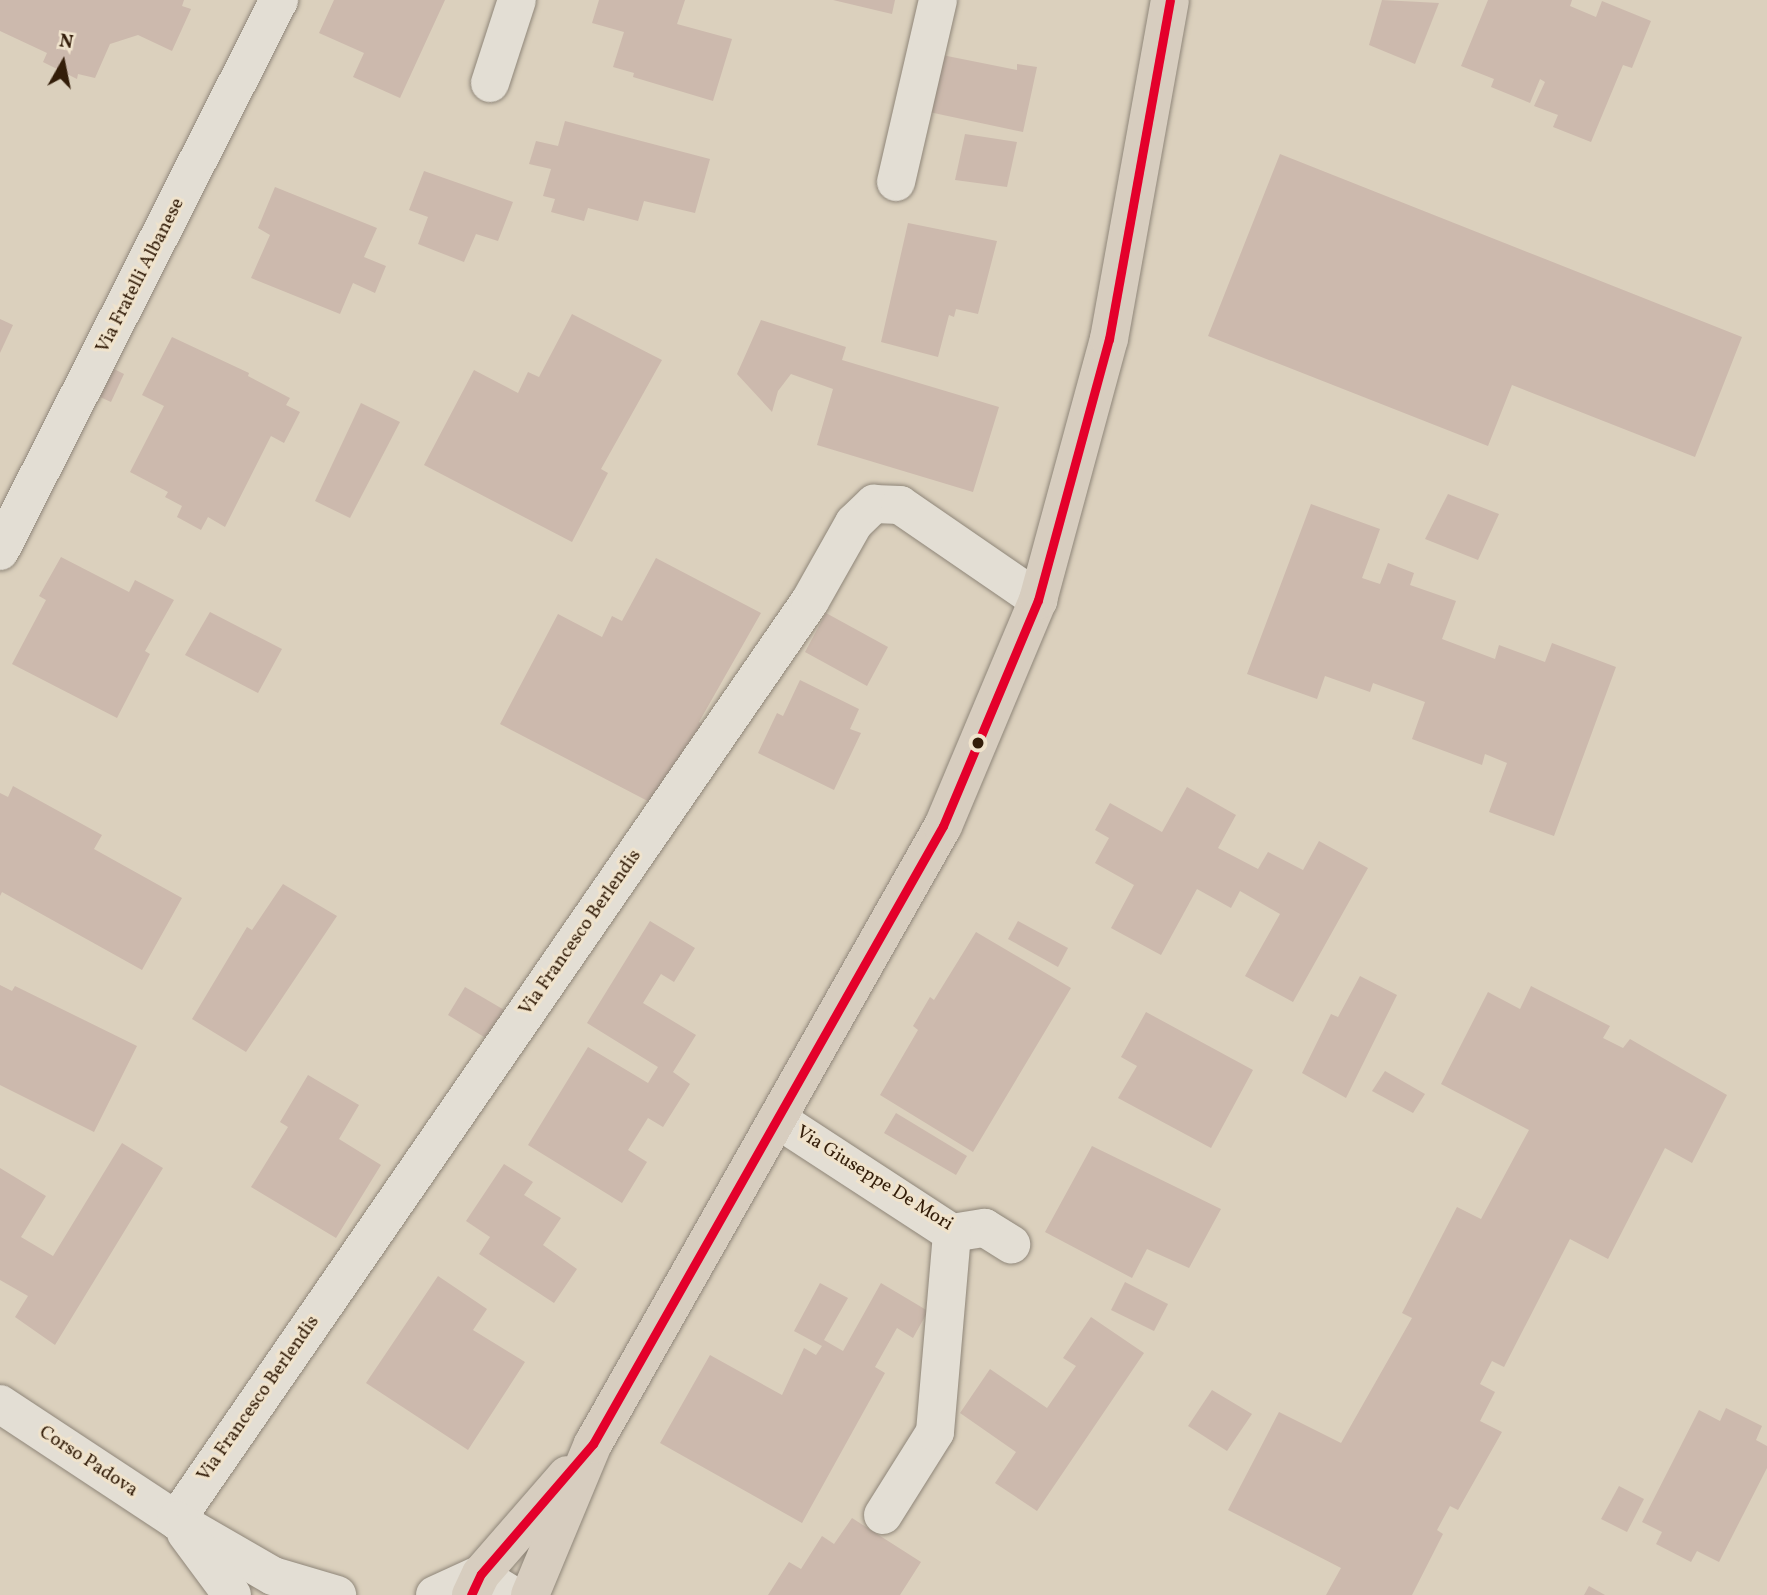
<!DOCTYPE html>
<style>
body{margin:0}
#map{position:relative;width:1767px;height:1595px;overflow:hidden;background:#dbd0bd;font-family:Vollkorn,serif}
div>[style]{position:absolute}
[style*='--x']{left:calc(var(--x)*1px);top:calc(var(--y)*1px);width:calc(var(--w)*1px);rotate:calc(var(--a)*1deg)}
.building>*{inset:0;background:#ccb9ad}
.roads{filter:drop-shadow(0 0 2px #8f8679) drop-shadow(0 0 2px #8f8679)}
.pedestrian>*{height:35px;margin:-17.5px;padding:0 17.5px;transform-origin:17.5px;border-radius:17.5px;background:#e3ded4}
.minor>*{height:38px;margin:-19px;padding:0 19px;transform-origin:19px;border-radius:19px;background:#e3ded4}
.tertiary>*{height:38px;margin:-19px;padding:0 19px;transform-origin:19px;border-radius:19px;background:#e3ded4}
.primary>*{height:38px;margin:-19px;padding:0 19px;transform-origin:19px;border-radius:19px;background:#d7cdbf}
.bus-1>*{height:9px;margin:-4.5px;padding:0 4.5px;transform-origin:4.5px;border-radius:4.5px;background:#e4002b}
.dots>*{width:19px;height:19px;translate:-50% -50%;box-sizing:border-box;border:4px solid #f0e3cc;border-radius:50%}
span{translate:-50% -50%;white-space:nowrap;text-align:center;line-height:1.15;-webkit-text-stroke:6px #f0e3cc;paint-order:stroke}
.street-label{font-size:19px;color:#331d09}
.north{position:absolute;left:28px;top:28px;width:70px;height:70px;-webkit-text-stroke:5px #f0e3cc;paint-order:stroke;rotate:9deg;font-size:19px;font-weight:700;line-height:28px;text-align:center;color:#331d09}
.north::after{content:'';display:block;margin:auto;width:24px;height:32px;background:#331d09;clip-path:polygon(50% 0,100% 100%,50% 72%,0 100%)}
</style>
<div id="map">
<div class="building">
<div style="clip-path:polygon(0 0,184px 0,182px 6px,191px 9px,172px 51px,138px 35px,110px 44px,95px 78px,78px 74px,77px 79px,43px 62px,47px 53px,0 31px)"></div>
<div style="clip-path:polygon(334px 0,445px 0,400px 98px,353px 77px,364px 53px,319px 33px)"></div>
<div style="clip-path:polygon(599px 0,685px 0,677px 24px,732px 39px,713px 101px,633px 77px,634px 73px,613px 67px,624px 32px,592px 23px)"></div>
<div style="clip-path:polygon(833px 0,895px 0,892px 14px)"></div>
<div style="clip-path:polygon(1382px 0,1439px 3px,1415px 64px,1369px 45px)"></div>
<div style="clip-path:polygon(1488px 0,1572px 0,1570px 6px,1596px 17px,1602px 1px,1651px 21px,1632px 68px,1623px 65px,1591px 142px,1553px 127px,1558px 115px,1534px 106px,1545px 82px,1540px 79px,1530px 103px,1491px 87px,1494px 79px,1461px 66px)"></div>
<div style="clip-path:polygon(942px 55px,1017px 70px,1017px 64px,1037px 67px,1023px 132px,929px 112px)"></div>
<div style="clip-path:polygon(565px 121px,710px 159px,695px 213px,644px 201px,638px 221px,588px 208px,584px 221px,551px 212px,555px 199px,543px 196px,551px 169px,529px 164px,536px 141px,558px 146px)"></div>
<div style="clip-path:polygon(965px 134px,1017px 142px,1007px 187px,955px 180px)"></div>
<div style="clip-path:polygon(1280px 154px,1742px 337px,1695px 457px,1512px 385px,1488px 446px,1208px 336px)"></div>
<div style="clip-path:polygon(424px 171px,513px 202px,498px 241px,476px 234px,464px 262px,418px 244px,428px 217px,409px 210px)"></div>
<div style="clip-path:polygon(275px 187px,377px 228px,364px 257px,386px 266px,375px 293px,353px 283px,340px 314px,251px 278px,270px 235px,258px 228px)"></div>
<div style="clip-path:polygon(908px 223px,997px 241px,978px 314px,956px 309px,954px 317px,949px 315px,938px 357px,881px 342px)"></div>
<div style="clip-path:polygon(572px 314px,662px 360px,601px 469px,608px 473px,572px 542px,424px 465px,474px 370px,518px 393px,528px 372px,539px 377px)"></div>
<div style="clip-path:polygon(0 319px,13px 325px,0 353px)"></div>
<div style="clip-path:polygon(761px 320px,846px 347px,842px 360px,999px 407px,973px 492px,817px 445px,833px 389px,791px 374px,778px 391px,772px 412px,737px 374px)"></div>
<div style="clip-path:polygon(172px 337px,249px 373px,248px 376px,290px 398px,286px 405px,300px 412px,284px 443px,271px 436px,225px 527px,208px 517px,201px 530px,177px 517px,182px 506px,165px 497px,168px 492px,130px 472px,164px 406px,142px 395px)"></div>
<div style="clip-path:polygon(114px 369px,124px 374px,111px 402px,100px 397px)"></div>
<div style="clip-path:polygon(361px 403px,400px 422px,350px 518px,315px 501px)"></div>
<div style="clip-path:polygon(1448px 494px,1499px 514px,1478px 560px,1425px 539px)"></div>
<div style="clip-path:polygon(1311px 504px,1380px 529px,1362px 578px,1380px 584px,1388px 563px,1414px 573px,1410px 585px,1456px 601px,1442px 639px,1495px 659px,1499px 645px,1545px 662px,1552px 643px,1616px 667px,1554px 836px,1489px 812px,1507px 763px,1485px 754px,1482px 765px,1412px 739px,1425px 702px,1373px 683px,1370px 692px,1325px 676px,1317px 699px,1247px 674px)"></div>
<div style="clip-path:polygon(61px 557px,129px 592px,135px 580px,174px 600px,145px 651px,150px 654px,117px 718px,12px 664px,46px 600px,39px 596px)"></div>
<div style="clip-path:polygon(656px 558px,761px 613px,699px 722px,707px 726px,663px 809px,500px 724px,558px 614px,602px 637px,612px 616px,622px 621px)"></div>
<div style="clip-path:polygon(210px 612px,282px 649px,258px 693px,185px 655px)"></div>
<div style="clip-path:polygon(826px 613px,888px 647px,867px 686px,805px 652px)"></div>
<div style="clip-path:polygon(800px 680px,859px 709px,850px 729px,861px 733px,834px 790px,758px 753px,777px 713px,783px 716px)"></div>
<div style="clip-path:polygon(13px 786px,102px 835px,94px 849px,182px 898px,142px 970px,2px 892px,0 896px,0 793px,8px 797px)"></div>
<div style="clip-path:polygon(1187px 787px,1236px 815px,1218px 848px,1258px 869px,1268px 852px,1303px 870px,1319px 841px,1368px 868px,1293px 1002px,1245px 976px,1280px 914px,1240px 891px,1231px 908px,1197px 889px,1161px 955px,1111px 928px,1134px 885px,1095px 863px,1109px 838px,1095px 830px,1110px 803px,1162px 832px)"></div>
<div style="clip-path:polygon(283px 884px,337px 916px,246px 1052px,192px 1019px,247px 927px,252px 930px)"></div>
<div style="clip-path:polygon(650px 921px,695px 948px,674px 982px,661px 974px,643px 1003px,696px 1035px,673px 1072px,690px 1084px,663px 1127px,648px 1118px,628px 1150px,647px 1162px,622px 1203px,528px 1145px,588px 1047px,648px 1083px,658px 1067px,587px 1023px)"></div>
<div style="clip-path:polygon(1018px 921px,1068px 948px,1058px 967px,1008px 939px)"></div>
<div style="clip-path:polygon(976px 932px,1071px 988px,973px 1152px,880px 1095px,918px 1030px,913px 1026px,930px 997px,934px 1000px)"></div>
<div style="clip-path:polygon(1360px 976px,1397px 995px,1346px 1098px,1302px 1073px,1331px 1014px,1338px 1017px)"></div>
<div style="clip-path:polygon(0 985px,12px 991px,15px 986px,137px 1046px,94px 1132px,0 1085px)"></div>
<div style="clip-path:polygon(1531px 986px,1610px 1026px,1603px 1038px,1623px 1048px,1630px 1039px,1727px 1095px,1692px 1163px,1665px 1148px,1608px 1259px,1570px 1239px,1504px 1367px,1492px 1361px,1480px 1384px,1495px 1392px,1480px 1421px,1502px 1432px,1458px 1510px,1450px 1506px,1437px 1530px,1443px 1534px,1412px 1595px,1326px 1595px,1341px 1568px,1228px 1510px,1279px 1412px,1341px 1443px,1412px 1318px,1402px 1313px,1457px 1207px,1481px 1219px,1529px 1130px,1441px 1084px,1488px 992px,1520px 1009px)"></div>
<div style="clip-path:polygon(465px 987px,506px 1011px,489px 1040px,448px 1015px)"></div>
<div style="clip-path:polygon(1146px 1012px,1253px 1070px,1211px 1148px,1118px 1098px,1137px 1066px,1121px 1057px)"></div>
<div style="clip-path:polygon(1385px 1071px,1425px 1094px,1413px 1113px,1372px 1091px)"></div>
<div style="clip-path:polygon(308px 1075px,359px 1105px,339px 1139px,381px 1165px,336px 1238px,251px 1187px,288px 1127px,280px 1122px)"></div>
<div style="clip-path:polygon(896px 1113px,967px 1156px,956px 1175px,884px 1133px)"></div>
<div style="clip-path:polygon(122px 1143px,163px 1168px,55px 1345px,15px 1317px,28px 1296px,0 1280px,0 1168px,46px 1196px,21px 1237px,53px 1256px)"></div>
<div style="clip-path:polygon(1092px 1146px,1221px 1209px,1189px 1268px,1147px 1249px,1132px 1278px,1045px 1232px)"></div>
<div style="clip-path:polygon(504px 1164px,533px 1182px,524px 1195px,561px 1218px,543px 1245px,577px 1269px,554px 1303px,479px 1254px,490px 1237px,466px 1221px)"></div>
<div style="clip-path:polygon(438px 1276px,487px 1309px,473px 1330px,525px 1362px,468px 1450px,366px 1383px)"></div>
<div style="clip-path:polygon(1125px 1282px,1168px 1304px,1154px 1331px,1111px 1310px)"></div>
<div style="clip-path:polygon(820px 1283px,848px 1298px,824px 1340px,843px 1351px,881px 1283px,928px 1311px,913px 1338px,897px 1328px,875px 1367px,885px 1373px,802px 1523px,660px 1443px,710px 1355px,782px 1395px,804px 1348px,816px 1355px,822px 1346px,794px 1331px)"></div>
<div style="clip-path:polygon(1091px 1317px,1144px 1353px,1037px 1511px,995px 1483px,1016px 1452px,960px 1413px,990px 1369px,1047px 1408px,1076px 1366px,1063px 1358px)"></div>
<div style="clip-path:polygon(1212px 1390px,1252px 1414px,1227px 1451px,1188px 1426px)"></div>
<div style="clip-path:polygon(1726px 1408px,1762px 1426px,1756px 1440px,1767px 1446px,1767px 1468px,1719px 1562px,1697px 1551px,1691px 1562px,1656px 1544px,1662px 1532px,1642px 1522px,1699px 1410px,1720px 1421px)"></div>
<div style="clip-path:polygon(1619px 1486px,1644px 1499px,1627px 1532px,1601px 1519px)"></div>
<div style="clip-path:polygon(852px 1518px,921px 1562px,900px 1595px,768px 1595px,789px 1562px,801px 1569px,822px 1536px,834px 1544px)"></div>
<div style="clip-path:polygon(1589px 1586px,1605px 1595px,1584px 1595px)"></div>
</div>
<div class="roads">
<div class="pedestrian">
<div style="--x:481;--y:1574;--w:39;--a:32"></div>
</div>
<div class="minor">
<div style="--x:490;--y:83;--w:87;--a:-72"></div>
<div style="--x:896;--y:182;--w:187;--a:-77"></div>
<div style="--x:0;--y:551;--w:618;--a:-63.14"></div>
<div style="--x:777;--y:1119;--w:209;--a:33.1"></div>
<div style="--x:952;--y:1233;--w:33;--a:-9"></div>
<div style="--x:985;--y:1228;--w:31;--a:32"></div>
<div style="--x:883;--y:1515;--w:98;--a:-57.9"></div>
<div style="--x:935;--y:1432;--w:200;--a:-85.1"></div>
<div style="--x:176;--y:1520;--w:1116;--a:-55.4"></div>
<div style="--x:810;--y:601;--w:90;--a:-60.6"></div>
<div style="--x:854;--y:523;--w:28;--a:-44"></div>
<div style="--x:874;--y:504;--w:26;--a:2"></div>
<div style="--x:900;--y:505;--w:168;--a:34.5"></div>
</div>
<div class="tertiary">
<div style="--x:0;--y:1404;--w:211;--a:33.4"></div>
<div style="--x:176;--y:1520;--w:112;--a:30"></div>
<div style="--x:273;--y:1576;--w:67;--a:16.5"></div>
<div style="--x:186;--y:1533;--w:77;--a:53.4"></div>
<div style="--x:435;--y:1595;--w:51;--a:-24.5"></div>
</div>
<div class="primary">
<div style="--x:471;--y:1595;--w:23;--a:-65"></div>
<div style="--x:481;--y:1574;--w:131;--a:-49"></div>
<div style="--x:530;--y:1595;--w:164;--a:-67.4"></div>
<div style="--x:593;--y:1444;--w:710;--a:-60.48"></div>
<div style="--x:943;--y:826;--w:245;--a:-67.2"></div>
<div style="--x:1038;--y:600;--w:270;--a:-74.8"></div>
<div style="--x:1109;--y:339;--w:344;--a:-79.8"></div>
</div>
</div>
<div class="bus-1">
<div style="--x:471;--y:1595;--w:23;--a:-65"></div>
<div style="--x:481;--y:1574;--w:172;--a:-49.3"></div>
<div style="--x:593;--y:1444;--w:710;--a:-60.48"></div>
<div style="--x:943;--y:826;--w:245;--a:-67.2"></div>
<div style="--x:1038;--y:600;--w:270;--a:-74.8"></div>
<div style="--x:1109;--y:339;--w:344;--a:-79.8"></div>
</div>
<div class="dots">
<div style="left:978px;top:743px;background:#331d09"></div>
</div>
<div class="street-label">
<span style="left:141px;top:276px;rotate:-63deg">Via Fratelli Albanese</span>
<span style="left:581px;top:933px;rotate:-55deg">Via Francesco Berlendis</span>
<span style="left:874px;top:1179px;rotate:32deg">Via Giuseppe De Mori</span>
<span style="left:259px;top:1399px;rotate:-55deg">Via Francesco Berlendis</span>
<span style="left:88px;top:1462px;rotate:33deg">Corso Padova</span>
</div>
<div class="north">N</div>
</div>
